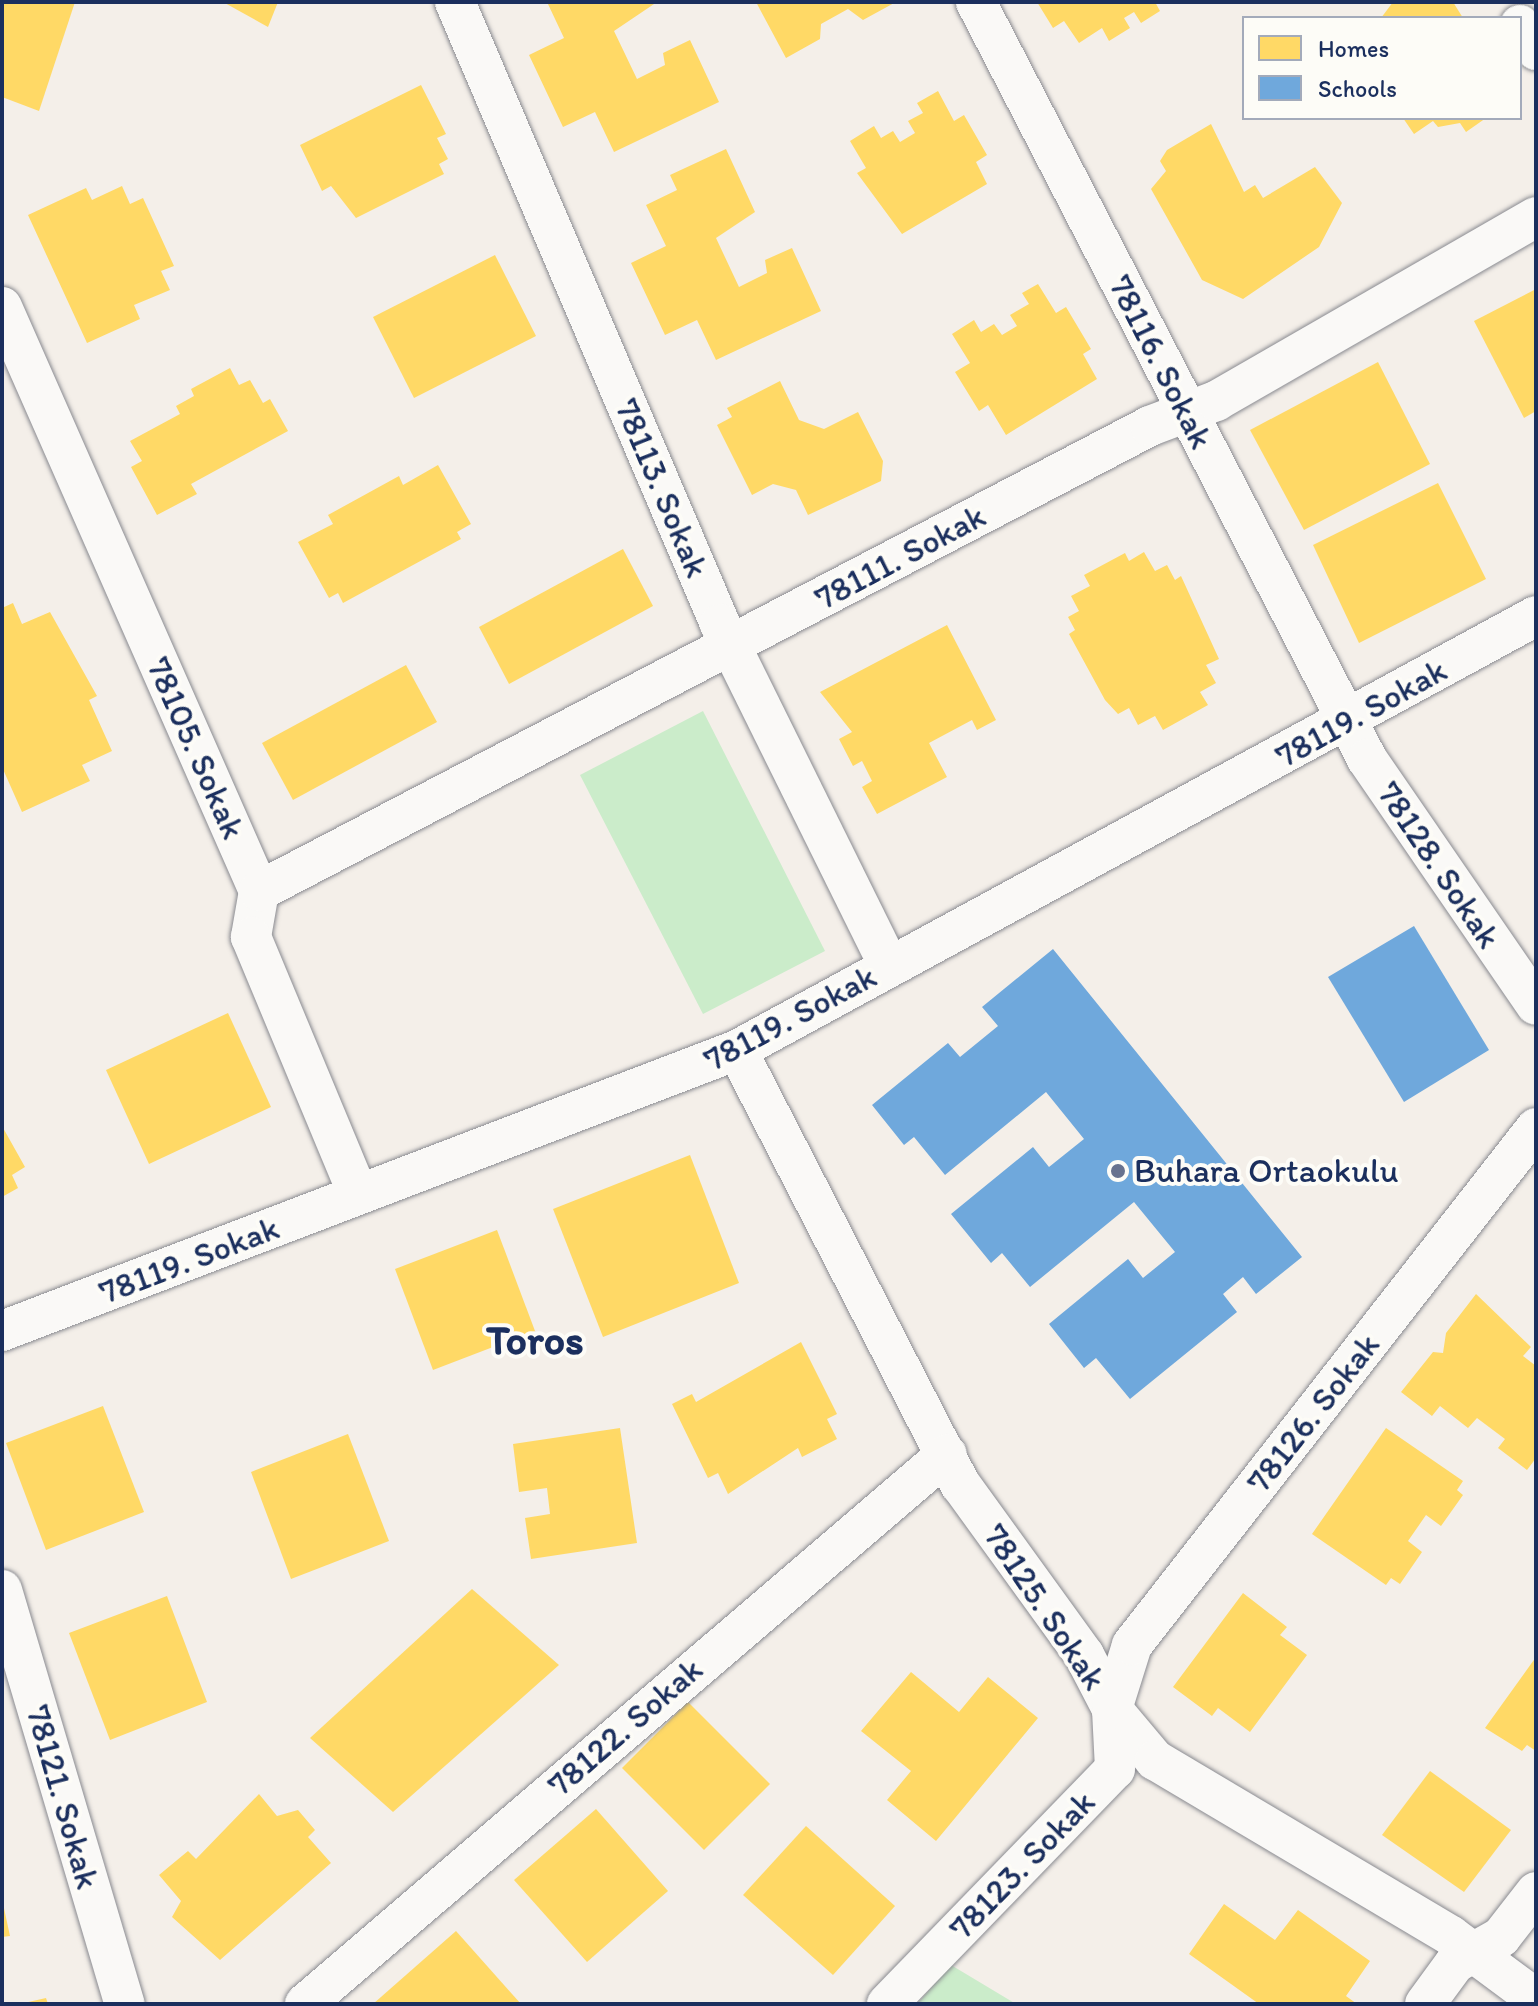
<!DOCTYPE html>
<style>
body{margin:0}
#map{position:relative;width:1538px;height:2006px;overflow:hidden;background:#f4efe9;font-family:Itim,sans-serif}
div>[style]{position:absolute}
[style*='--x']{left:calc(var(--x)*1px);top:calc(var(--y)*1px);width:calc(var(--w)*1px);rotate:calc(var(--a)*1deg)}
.green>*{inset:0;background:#cbecca}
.homes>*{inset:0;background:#ffd966}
.schools>*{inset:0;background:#6fa8dc}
.roads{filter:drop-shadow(0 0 2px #898a90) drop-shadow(0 0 2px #898a90)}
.minor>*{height:40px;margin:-20px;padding:0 20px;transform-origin:20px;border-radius:20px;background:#faf9f7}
.dots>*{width:22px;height:22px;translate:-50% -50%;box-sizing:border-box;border:4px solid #fdfcf7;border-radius:50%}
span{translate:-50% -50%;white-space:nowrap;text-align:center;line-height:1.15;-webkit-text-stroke:8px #fdfcf7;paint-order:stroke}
.street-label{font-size:34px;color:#1b2f5e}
.poi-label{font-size:34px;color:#1b2f5e}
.left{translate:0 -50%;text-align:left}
.district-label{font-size:42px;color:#1b2f5e;font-weight:700}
.frame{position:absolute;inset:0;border:4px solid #1b2f5e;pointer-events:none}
.legend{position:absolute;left:1242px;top:16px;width:280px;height:104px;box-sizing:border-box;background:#fdfcf7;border:2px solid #a3aaba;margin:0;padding:10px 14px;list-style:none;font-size:24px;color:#1b2f5e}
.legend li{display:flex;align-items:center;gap:16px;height:40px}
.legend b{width:40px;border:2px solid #a3aaba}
</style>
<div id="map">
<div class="green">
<div style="clip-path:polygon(703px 711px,825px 951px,703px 1014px,580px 775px)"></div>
<div style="clip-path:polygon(951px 1965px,1016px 2004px,917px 2004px)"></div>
</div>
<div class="homes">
<div style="clip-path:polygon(2px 2px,75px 2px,39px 111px,2px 97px)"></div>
<div style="clip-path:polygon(223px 2px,278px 2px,268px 27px)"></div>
<div style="clip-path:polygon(547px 2px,657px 2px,614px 31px,637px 79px,665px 65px,663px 53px,690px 40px,719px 102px,614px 152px,595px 112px,563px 127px,529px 55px,564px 38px)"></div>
<div style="clip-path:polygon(756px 2px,896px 2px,863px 20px,848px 9px,821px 24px,820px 39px,786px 58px)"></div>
<div style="clip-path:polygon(1037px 2px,1155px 2px,1160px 11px,1141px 23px,1134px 12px,1124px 18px,1130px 28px,1109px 41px,1102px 28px,1079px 43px,1064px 21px,1053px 28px)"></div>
<div style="clip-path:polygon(1393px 2px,1453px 2px,1463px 18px,1381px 18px)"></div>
<div style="clip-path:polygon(421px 85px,446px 134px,437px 138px,448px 159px,439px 164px,444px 174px,356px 218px,331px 186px,322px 191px,300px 145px)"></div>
<div style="clip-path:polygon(938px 91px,954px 121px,964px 115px,987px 155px,976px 162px,987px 184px,902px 234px,857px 173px,866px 168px,850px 141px,874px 126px,881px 138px,893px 131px,900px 142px,915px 133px,908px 121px,923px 113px,917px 103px)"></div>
<div style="clip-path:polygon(1403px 118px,1486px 118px,1466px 132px,1460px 123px,1438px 127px,1433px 121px,1414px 134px)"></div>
<div style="clip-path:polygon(1211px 124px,1244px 192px,1255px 185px,1263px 198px,1315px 167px,1342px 203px,1319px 247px,1243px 299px,1202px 280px,1151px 189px,1166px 171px,1160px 161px,1167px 150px)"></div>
<div style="clip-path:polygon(726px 149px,755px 212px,716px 238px,739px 287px,767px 273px,765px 260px,792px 248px,821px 311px,716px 360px,697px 320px,665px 335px,631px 263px,666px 246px,646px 205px,677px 190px,670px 175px)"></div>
<div style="clip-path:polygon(122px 186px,130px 204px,143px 198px,174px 266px,161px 271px,170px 290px,134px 305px,140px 319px,87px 343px,28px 215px,86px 188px,92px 200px)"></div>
<div style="clip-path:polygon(495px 255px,536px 336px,414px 398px,373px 317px)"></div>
<div style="clip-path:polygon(1038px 284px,1056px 313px,1066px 307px,1091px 349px,1083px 354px,1097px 379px,1006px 435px,988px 405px,979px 411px,955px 372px,970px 363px,952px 334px,974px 320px,981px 332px,994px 324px,1002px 335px,1017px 326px,1010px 315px,1029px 304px,1022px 293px)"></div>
<div style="clip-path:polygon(1536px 289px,1536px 411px,1524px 418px,1474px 321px)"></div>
<div style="clip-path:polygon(1378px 362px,1430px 464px,1304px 530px,1250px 430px)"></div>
<div style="clip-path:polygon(230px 368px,239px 385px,250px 380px,263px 403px,270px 399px,288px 431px,191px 484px,197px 494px,157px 515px,131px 467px,142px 461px,130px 441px,180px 414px,176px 406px,194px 396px,191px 389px)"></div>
<div style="clip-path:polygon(780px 381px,799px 420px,824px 429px,858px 412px,883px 461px,881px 481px,808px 515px,796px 490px,773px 484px,752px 495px,717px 425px,732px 417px,727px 408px)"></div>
<div style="clip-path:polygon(438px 465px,471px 524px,457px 532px,461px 539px,343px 603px,338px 593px,329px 598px,298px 542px,333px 524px,328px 515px,399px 476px,403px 485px)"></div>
<div style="clip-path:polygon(1438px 483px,1486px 579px,1359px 643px,1313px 545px)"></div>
<div style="clip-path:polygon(623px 549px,653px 606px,509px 684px,479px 627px)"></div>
<div style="clip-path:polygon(1144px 552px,1155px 571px,1167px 565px,1175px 580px,1181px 576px,1219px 659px,1206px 665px,1216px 683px,1200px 692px,1208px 705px,1163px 730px,1155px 716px,1138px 725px,1129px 708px,1118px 714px,1105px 700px,1069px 634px,1075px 630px,1068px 617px,1079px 611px,1071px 596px,1090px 586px,1084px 575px,1125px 553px,1129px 561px)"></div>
<div style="clip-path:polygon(13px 603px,22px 624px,50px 612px,97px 696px,89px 700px,112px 751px,82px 765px,90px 781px,22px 812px,2px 767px,2px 608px)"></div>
<div style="clip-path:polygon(947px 625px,996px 720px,977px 730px,972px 720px,929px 743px,947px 777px,877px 814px,862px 787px,872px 781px,862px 761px,853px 766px,839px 739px,852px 732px,820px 692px)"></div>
<div style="clip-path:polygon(406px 665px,437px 722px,293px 800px,262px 743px)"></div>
<div style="clip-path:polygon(228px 1013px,271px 1107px,149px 1164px,106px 1070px)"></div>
<div style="clip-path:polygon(2px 1126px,25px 1167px,12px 1175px,18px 1188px,2px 1197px)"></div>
<div style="clip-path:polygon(690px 1155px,739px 1283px,603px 1337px,553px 1209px)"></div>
<div style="clip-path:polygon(497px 1230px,535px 1331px,433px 1370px,395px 1269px)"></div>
<div style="clip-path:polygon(1476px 1294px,1531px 1347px,1523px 1356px,1536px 1366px,1536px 1458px,1527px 1470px,1498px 1448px,1505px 1439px,1477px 1418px,1468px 1428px,1440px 1406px,1432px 1416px,1401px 1392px,1433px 1352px,1443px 1353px,1446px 1333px)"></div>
<div style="clip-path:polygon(801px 1342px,837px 1414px,827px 1419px,837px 1439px,802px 1457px,798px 1448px,728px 1494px,718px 1473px,708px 1478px,672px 1404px,692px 1394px,696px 1402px)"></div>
<div style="clip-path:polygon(103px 1406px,144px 1512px,46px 1550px,6px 1443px)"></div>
<div style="clip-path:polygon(620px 1428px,637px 1543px,531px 1559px,525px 1518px,550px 1514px,547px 1488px,519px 1492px,513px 1444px)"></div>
<div style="clip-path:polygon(1386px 1428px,1463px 1481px,1457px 1490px,1463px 1495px,1441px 1526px,1426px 1515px,1408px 1541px,1422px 1552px,1400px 1584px,1391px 1578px,1386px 1585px,1312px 1534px)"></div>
<div style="clip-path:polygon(348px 1434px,389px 1541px,291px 1579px,251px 1472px)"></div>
<div style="clip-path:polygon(472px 1589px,559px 1665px,393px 1812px,310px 1738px)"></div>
<div style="clip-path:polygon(1243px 1593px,1287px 1627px,1280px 1635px,1307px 1655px,1250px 1732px,1218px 1708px,1212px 1716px,1173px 1687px)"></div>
<div style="clip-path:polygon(167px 1596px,207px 1702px,110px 1740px,69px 1633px)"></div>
<div style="clip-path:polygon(1536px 1657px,1536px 1751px,1527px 1745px,1522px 1751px,1485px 1728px)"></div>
<div style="clip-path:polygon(911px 1672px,959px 1712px,988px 1677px,1038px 1718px,936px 1841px,887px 1800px,911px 1771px,861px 1731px)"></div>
<div style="clip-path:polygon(688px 1702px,770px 1784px,704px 1850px,622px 1768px)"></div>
<div style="clip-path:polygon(1430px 1771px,1511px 1830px,1464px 1892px,1382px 1835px)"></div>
<div style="clip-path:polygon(259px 1794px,277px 1816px,298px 1810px,315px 1830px,308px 1837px,331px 1863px,220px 1960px,172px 1917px,181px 1901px,159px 1875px,188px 1851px,196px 1859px)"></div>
<div style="clip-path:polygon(596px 1809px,668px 1891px,587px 1962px,514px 1880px)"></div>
<div style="clip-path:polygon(806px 1826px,895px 1906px,833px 1975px,743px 1895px)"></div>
<div style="clip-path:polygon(2px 1899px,10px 1936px,2px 1937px)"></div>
<div style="clip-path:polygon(1224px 1904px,1275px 1940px,1298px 1910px,1370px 1961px,1346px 1996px,1357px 2004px,1259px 2004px,1189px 1954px)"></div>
<div style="clip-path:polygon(456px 1931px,521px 2004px,373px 2004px)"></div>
<div style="clip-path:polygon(46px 1998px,48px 2004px,24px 2004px,24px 2003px)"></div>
</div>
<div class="schools">
<div style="clip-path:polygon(1414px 926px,1489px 1050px,1404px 1102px,1328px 977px)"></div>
<div style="clip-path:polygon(1053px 949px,1302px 1257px,1256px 1294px,1243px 1277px,1223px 1294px,1237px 1312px,1130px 1399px,1096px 1358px,1084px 1368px,1049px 1324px,1128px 1259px,1143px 1278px,1175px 1252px,1134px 1202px,1030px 1287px,1002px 1253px,991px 1263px,951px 1214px,1033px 1147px,1049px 1167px,1084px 1139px,1046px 1092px,945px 1175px,914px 1137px,904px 1145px,872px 1105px,948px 1043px,960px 1057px,998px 1026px,982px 1007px)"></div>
</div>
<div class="roads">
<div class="minor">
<div style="--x:455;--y:2;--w:676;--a:66.92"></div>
<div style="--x:720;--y:624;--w:381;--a:63.7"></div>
<div style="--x:976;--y:2;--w:852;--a:62.68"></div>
<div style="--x:1367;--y:759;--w:298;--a:55.5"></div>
<div style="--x:1520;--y:25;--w:30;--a:57"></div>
<div style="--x:2;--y:307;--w:638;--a:66.25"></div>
<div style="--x:259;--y:891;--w:47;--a:99.9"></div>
<div style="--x:251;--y:937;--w:278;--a:67.4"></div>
<div style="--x:259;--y:891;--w:1005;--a:-27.56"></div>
<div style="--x:1150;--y:426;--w:71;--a:-20.7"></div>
<div style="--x:1216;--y:401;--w:369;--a:-29.9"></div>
<div style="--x:737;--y:1050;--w:489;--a:62.8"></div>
<div style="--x:961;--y:1485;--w:210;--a:54.1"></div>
<div style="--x:1084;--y:1655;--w:61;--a:62.6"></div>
<div style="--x:1112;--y:1709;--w:67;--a:49.9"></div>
<div style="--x:1155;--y:1760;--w:344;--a:30.7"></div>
<div style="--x:1451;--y:1936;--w:106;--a:36.5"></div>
<div style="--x:2;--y:1331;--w:787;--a:-20.92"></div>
<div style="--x:737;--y:1050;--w:909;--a:-28.51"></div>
<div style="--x:2;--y:1590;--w:432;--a:73.5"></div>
<div style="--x:305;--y:2004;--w:845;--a:-40.59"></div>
<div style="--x:887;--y:2004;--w:327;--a:-45.9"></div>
<div style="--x:1115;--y:1769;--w:60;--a:-92.9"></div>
<div style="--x:1112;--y:1709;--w:67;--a:-72.6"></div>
<div style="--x:1132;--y:1645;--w:656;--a:-51.99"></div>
<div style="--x:1425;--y:2004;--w:51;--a:-53.8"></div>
<div style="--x:1455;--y:1963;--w:53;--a:-29.5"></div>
<div style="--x:1501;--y:1937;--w:57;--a:-52.1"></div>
</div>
</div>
<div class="dots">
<div style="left:1118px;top:1171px;background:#67728f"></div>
</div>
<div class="street-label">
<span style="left:1161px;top:362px;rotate:63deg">78116. Sokak</span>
<span style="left:662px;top:488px;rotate:67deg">78113. Sokak</span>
<span style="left:900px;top:557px;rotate:-28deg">78111. Sokak</span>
<span style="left:1361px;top:713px;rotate:-29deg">78119. Sokak</span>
<span style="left:196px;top:748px;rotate:66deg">78105. Sokak</span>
<span style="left:1439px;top:865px;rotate:56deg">78128. Sokak</span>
<span style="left:790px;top:1018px;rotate:-28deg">78119. Sokak</span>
<span style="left:189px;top:1260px;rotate:-21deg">78119. Sokak</span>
<span style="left:1313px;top:1413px;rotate:-52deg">78126. Sokak</span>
<span style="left:1045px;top:1607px;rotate:56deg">78125. Sokak</span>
<span style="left:625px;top:1727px;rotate:-41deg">78122. Sokak</span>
<span style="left:63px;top:1797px;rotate:74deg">78121. Sokak</span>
<span style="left:1022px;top:1865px;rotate:-46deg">78123. Sokak</span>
</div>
<div class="poi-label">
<span class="left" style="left:1134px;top:1171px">Buhara Ortaokulu</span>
</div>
<div class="district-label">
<span style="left:535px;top:1340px">Toros</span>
</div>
<div class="frame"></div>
<ul class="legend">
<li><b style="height:22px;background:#ffd966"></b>Homes</li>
<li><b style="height:22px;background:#6fa8dc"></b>Schools</li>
</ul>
</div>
